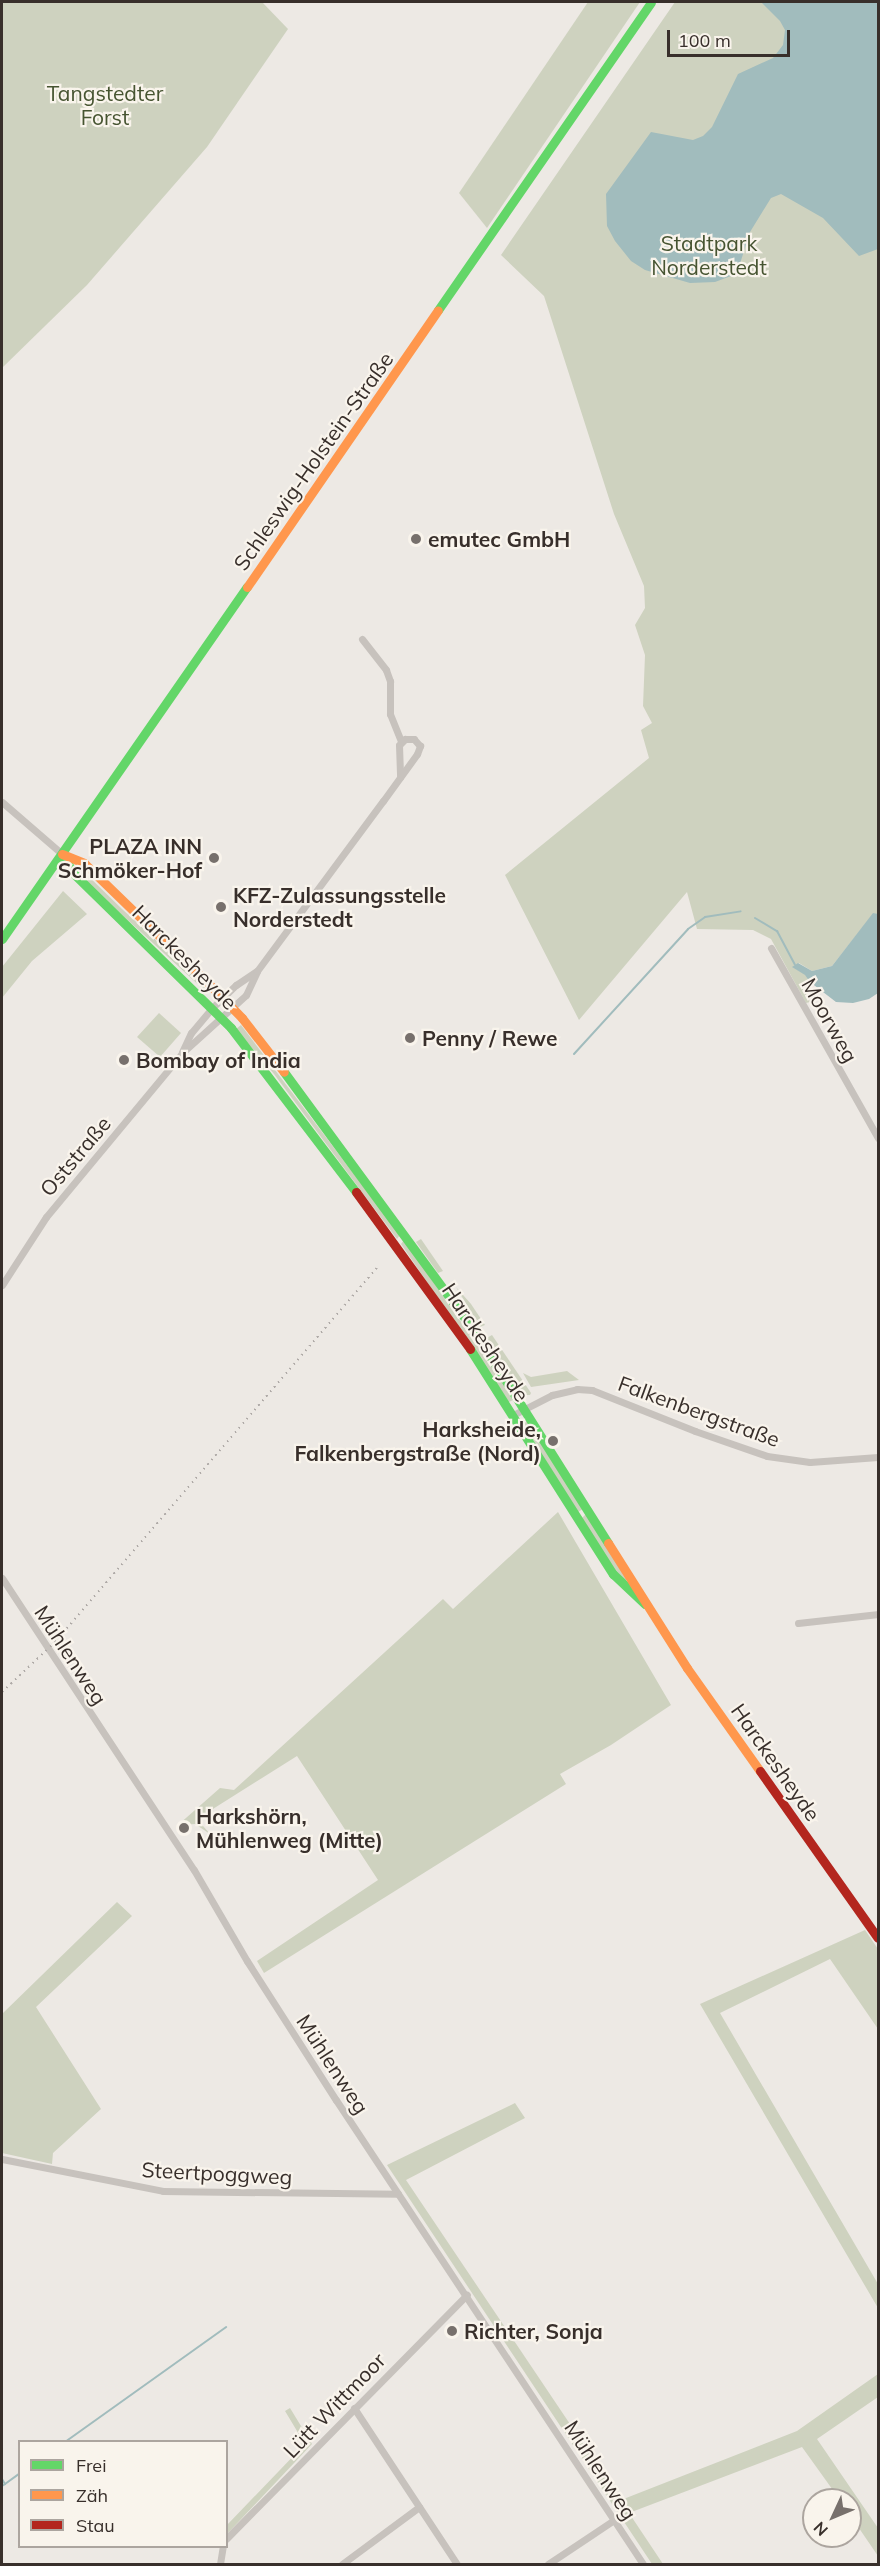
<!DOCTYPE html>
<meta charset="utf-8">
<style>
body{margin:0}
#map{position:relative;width:880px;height:2566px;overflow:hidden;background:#ede9e4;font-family:Mulish,sans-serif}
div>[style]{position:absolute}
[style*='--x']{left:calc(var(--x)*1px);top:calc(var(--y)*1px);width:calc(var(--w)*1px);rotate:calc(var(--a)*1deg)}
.green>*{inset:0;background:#ced2bf}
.water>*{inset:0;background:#a1bcbd}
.stream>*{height:2px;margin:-1px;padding:0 1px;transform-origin:1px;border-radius:1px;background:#a1bcbd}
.street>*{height:7px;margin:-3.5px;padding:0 3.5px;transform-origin:3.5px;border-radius:3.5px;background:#c7c2bd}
.fast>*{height:9px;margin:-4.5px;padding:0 4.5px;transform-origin:4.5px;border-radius:4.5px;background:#63d668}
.slow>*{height:9px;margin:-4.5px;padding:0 4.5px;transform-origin:4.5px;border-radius:4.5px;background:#ff974d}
.jam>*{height:9px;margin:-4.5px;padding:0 4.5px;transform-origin:4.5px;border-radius:4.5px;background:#b3261e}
.rail>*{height:2px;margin-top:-1px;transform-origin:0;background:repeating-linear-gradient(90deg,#afaaa7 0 1.5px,transparent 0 6px)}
.dots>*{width:16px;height:16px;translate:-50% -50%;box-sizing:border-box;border:3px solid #f9f4ec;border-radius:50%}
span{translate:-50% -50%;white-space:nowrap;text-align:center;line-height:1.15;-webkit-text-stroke:4.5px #f9f4ec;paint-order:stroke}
.park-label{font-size:21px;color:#465431}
.street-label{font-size:21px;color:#382f2b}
.poi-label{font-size:21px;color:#382f2b;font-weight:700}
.left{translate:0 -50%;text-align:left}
.right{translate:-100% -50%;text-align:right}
.frame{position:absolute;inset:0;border:3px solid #382f2b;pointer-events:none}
.legend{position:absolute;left:18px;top:2440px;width:210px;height:108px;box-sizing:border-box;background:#f9f4ec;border:2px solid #aca59f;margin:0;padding:8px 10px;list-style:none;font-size:18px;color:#382f2b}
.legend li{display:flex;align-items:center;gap:12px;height:30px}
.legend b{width:30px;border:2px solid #aca59f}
.north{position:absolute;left:802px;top:2488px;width:60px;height:60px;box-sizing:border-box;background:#f9f4ec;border:2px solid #aca59f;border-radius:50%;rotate:226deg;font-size:16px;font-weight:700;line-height:24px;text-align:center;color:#382f2b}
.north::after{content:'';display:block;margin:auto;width:21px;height:27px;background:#77706c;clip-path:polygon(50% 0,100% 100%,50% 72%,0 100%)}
.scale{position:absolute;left:667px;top:30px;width:123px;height:27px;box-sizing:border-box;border:3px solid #382f2b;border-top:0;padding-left:8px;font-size:18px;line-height:21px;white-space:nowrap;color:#382f2b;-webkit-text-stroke:4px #f9f4ec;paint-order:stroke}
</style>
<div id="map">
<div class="green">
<div style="clip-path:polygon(2px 2px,262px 2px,288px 29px,207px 147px,87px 285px,2px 368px)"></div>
<div style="clip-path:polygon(588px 2px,640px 2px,487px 228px,459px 193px)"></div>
<div style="clip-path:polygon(675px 2px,878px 2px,878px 914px,873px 914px,832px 966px,812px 971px,799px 963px,793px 967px,806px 975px,810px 982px,814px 1001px,806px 1003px,771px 939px,753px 930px,697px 929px,687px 892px,579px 1020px,505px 875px,649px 758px,641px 730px,652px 723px,643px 706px,645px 655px,635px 625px,645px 608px,644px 586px,614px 514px,544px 296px,501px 255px)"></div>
<div style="clip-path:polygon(81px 869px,122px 909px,206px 986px,203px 989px,119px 912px,78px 872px)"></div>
<div style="clip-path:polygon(63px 891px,87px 914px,32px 961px,2px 998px,2px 967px)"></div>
<div style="clip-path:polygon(159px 1013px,181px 1033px,160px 1057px,137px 1037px)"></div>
<div style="clip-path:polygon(241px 1025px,400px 1235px,397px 1239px,274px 1074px,236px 1029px)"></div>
<div style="clip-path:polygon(421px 1239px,443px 1271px,438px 1273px,416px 1242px)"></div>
<div style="clip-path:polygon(404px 1240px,507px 1388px,513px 1400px,509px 1402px,401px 1244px)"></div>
<div style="clip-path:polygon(456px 1287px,471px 1304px,485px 1325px,480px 1327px)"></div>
<div style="clip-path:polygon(492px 1335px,531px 1393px,530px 1395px,524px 1395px,519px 1390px,485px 1339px)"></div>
<div style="clip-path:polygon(567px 1371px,579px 1380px,531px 1387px,523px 1373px,531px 1377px)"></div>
<div style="clip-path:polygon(528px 1421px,583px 1509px,578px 1512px,523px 1424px)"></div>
<div style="clip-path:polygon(558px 1512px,671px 1705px,611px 1745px,560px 1774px,566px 1784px,264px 1973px,257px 1961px,378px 1880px,297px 1756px,197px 1819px,210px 1834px,195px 1824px,178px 1825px,220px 1788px,234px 1790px,443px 1599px,453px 1609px)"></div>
<div style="clip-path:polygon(586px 1514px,626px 1577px,626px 1582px,621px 1580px,582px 1518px)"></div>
<div style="clip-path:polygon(117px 1902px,132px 1916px,36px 2007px,101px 2109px,53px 2153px,52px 2164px,2px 2153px,2px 2014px)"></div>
<div style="clip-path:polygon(865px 1930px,878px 1949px,878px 2029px,830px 1959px,720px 2013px,878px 2284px,878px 2308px,700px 2004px)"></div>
<div style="clip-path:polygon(515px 2103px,525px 2118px,406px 2180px,621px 2500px,797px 2431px,878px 2374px,878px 2397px,817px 2439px,878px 2528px,878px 2556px,850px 2515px,850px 2500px,840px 2500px,802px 2447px,629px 2513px,663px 2564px,652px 2564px,387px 2165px)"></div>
<div style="clip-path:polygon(290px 2408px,312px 2444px,227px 2534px,227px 2525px,302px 2447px,300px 2436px,285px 2411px)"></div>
</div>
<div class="water">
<div style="clip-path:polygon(761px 2px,878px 2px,878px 249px,859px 256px,823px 218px,781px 194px,771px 198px,750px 232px,738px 270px,731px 276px,715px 282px,690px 283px,645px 270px,631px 261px,615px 241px,607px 226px,606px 194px,651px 132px,693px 140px,703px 136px,712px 127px,738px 74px,773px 58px,783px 45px,785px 30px,780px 21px)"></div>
<div style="clip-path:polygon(873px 913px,878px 914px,878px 993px,869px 999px,853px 1003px,836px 1002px,810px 982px,805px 975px,792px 967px,798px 963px,812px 971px,832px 966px)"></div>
</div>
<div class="stream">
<div style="--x:755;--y:918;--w:26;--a:31"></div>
<div style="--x:777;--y:931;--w:38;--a:62"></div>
<div style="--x:574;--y:1054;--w:169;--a:-47.6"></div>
<div style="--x:688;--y:929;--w:21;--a:-35"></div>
<div style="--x:705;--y:917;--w:36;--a:-9"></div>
<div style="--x:65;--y:2442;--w:198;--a:-35.5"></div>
<div style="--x:2;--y:2479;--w:6;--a:59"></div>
<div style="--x:5;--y:2484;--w:4;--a:146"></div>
<div style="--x:5;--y:2484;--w:19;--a:-36"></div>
</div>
<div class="street">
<div style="--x:362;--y:639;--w:39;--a:52"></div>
<div style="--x:386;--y:670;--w:12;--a:70"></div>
<div style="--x:390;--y:681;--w:33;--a:90"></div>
<div style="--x:390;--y:714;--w:29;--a:68"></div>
<div style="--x:2;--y:802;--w:79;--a:40.9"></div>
<div style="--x:771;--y:948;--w:218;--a:60.6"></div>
<div style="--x:182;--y:1052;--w:21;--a:-65"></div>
<div style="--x:191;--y:1033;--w:33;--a:-50"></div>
<div style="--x:212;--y:1008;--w:33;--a:-44"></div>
<div style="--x:236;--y:985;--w:25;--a:-34"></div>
<div style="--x:2;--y:1285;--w:81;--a:-57.1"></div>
<div style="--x:46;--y:1217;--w:213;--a:-50.3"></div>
<div style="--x:182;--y:1053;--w:86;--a:-42.2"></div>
<div style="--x:246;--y:995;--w:26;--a:-65"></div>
<div style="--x:257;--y:971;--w:212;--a:-53.5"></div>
<div style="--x:383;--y:801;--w:58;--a:-54.1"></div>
<div style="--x:417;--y:754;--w:9;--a:-69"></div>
<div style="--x:420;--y:746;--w:9;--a:-131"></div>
<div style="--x:414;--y:739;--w:9;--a:180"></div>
<div style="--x:405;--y:739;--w:8;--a:135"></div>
<div style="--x:399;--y:745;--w:32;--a:88"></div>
<div style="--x:513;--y:1415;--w:44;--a:-27.1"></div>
<div style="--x:552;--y:1395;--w:26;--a:-13"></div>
<div style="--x:577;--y:1389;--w:15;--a:4"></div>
<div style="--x:592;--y:1390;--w:111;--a:21.7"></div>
<div style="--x:695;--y:1431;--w:76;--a:19.1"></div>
<div style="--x:767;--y:1456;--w:43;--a:7.9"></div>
<div style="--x:810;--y:1462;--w:68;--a:-4.2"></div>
<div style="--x:2;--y:1578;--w:349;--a:56.7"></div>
<div style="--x:194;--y:1870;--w:105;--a:59.8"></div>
<div style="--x:247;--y:1961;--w:165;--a:57.4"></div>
<div style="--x:336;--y:2100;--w:556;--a:56.51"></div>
<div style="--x:798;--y:1623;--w:81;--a:-6.4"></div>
<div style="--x:2;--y:2159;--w:164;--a:11.2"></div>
<div style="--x:163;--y:2191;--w:235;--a:0.7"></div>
<div style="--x:354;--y:2408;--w:187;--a:56.6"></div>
<div style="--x:226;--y:2539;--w:343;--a:-45.4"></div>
<div style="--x:220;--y:2564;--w:18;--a:-81"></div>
<div style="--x:342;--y:2564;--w:96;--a:-36.5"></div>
<div style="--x:548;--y:2564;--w:79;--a:-33.7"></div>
</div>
<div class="fast">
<div style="--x:438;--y:310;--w:374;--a:-55.3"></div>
<div style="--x:62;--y:854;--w:23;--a:59"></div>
<div style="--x:74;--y:874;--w:220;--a:44.4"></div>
<div style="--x:231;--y:1028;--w:206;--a:52.7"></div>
<div style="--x:2;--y:939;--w:429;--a:-55.2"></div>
<div style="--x:284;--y:1072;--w:326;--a:53.7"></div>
<div style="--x:477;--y:1335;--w:246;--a:57.8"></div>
<div style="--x:470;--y:1349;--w:267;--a:57.6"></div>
<div style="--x:613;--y:1574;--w:44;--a:43.2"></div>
</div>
<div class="slow">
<div style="--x:247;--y:587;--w:336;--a:-55.4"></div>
<div style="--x:62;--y:854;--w:24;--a:22"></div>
<div style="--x:84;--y:863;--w:180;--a:44.1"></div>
<div style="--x:213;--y:988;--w:42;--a:46"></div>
<div style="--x:242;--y:1018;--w:68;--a:52.1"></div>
<div style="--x:608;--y:1543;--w:148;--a:57.7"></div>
<div style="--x:687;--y:1668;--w:126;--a:54.7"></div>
</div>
<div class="jam">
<div style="--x:356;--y:1192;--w:194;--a:54"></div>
<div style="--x:760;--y:1771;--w:204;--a:54.8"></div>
</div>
<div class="rail">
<div style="--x:2;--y:1692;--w:73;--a:-43.3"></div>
<div style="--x:55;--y:1642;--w:496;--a:-49.3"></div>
</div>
<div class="dots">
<div style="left:416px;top:539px;background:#77706c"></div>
<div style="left:214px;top:858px;background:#77706c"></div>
<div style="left:221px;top:907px;background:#77706c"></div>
<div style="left:410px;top:1038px;background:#77706c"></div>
<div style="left:124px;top:1060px;background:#77706c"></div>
<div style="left:553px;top:1441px;background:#77706c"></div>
<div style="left:184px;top:1828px;background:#77706c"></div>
<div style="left:452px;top:2331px;background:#77706c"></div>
</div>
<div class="park-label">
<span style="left:105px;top:105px">Tangstedter<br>Forst</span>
<span style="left:709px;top:255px">Stadtpark<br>Norderstedt</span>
</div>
<div class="street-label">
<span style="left:313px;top:461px;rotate:-55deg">Schleswig-Holstein-Straße</span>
<span style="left:185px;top:957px;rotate:45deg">Harckesheyde</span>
<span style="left:830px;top:1020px;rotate:61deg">Moorweg</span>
<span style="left:75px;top:1156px;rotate:-50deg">Oststraße</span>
<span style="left:486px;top:1342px;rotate:56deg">Harckesheyde</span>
<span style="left:699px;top:1411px;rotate:20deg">Falkenbergstraße</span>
<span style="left:71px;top:1655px;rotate:57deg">Mühlenweg</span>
<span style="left:776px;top:1762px;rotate:55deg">Harckesheyde</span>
<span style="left:333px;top:2064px;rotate:57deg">Mühlenweg</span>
<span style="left:217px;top:2173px;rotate:3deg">Steertpoggweg</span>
<span style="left:334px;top:2405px;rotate:-46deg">Lütt Wittmoor</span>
<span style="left:601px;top:2470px;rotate:57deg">Mühlenweg</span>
</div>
<div class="poi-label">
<span class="left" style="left:428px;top:539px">emutec GmbH</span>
<span class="right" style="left:202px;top:858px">PLAZA INN<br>Schmöker-Hof</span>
<span class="left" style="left:233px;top:907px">KFZ-Zulassungsstelle<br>Norderstedt</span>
<span class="left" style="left:422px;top:1038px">Penny / Rewe</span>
<span class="left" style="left:136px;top:1060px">Bombay of India</span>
<span class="right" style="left:541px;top:1441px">Harksheide,<br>Falkenbergstraße (Nord)</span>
<span class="left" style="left:196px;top:1828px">Harkshörn,<br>Mühlenweg (Mitte)</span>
<span class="left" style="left:464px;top:2331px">Richter, Sonja</span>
</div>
<div class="frame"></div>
<ul class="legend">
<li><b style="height:8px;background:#63d668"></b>Frei</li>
<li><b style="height:8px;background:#ff974d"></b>Zäh</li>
<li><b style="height:8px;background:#b3261e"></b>Stau</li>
</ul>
<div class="north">N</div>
<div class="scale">100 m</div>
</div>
